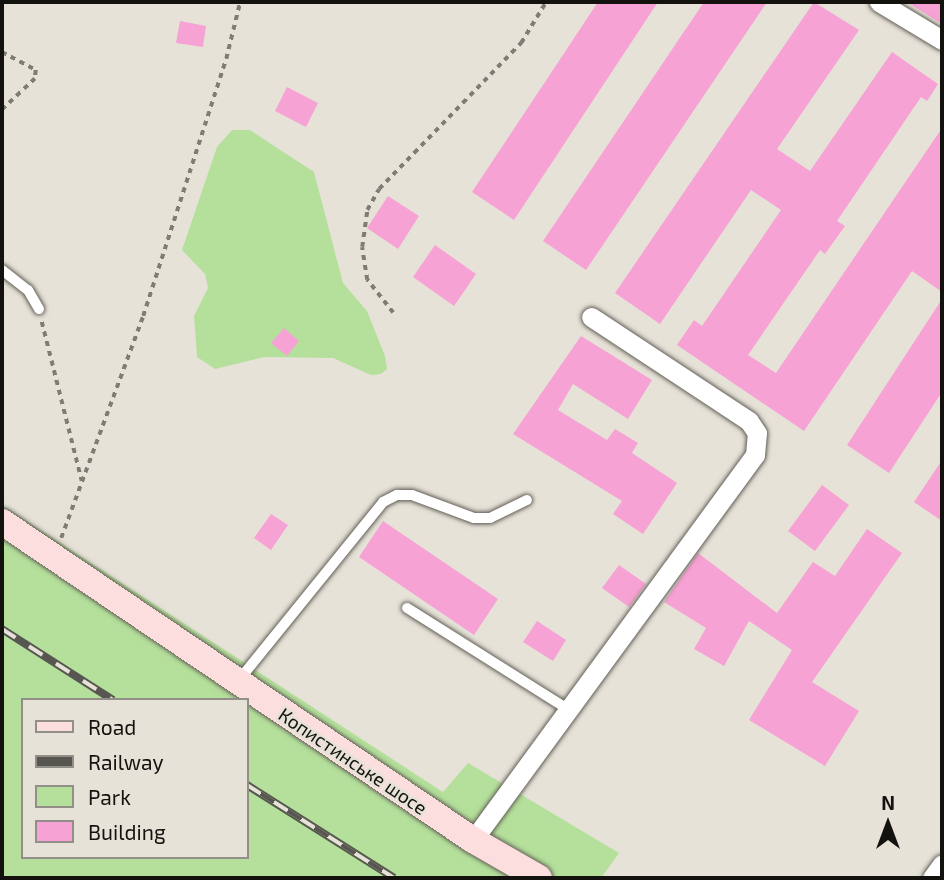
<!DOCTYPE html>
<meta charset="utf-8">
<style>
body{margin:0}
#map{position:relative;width:944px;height:880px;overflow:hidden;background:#e6e2d8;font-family:"Exo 2",sans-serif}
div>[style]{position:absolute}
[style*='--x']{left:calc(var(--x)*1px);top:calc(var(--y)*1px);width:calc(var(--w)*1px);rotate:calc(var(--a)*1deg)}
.green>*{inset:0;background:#b4e09b}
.building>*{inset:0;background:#f7a2d4}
.path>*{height:3.5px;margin-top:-1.75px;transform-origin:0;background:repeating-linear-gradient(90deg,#7f7c75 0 5px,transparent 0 10px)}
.roads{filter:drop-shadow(0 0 2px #635f57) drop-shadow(0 0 2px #635f57)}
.lane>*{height:10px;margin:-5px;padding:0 5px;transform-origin:5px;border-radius:5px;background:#fff}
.street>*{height:19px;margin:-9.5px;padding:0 9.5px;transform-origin:9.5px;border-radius:9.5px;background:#fff}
.secondary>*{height:26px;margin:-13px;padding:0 13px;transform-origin:13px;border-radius:13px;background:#fddedf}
.rail>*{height:8px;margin-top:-4px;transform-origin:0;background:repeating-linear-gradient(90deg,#e6e2d8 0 16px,#585651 0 32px);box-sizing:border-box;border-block:2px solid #585651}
span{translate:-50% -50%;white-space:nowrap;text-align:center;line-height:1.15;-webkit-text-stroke:5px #e6e2d8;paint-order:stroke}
.street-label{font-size:19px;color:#13120f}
.frame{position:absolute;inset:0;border:4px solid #13120f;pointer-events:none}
.legend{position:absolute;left:21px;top:698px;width:228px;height:161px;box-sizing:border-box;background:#e6e2d8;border:2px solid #928f88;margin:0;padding:9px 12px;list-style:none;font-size:21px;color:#13120f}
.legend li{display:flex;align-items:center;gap:14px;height:35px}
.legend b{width:35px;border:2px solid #928f88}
.north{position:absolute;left:853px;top:789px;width:70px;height:70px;-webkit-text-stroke:5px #e6e2d8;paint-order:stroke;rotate:0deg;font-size:19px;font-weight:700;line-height:28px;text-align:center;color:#13120f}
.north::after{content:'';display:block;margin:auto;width:24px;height:32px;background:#13120f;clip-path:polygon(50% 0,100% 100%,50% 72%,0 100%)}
</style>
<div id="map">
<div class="green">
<div style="clip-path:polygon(232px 130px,250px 130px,314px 172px,343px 283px,367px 311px,385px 356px,387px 369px,381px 374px,371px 375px,333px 358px,264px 357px,215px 369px,197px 357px,194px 316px,208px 288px,205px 274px,182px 250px,217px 147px)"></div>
<div style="clip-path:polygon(evenodd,2px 505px,443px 792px,468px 763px,619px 853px,601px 878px,2px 878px,2px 505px,23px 700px,247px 700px,247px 857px,23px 857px,23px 700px)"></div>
</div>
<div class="building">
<div style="clip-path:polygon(598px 2px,658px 2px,514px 220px,472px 192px)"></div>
<div style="clip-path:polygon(704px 2px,767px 2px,586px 270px,543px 241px)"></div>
<div style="clip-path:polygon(814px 2px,859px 30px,777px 149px,810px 171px,892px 52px,938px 84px,927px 101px,921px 97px,837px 221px,845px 226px,825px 254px,820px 250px,748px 355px,776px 373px,942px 128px,942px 292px,912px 271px,804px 431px,677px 345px,694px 320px,702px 326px,781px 210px,751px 190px,660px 324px,615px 293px)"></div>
<div style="clip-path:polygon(907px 2px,942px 2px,942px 24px)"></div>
<div style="clip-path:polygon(180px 21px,206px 26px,203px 47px,176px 43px)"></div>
<div style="clip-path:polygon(287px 87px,318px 103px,306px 127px,275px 111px)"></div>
<div style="clip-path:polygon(388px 196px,419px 216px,398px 249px,367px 228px)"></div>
<div style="clip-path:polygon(435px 245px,476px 274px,454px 306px,413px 277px)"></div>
<div style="clip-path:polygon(942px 299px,942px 392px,889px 473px,847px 445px)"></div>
<div style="clip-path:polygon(284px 328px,299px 341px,287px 356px,271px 343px)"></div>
<div style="clip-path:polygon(581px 336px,652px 380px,628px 419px,573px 384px,558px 410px,607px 440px,615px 429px,638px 443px,632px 453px,677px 483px,643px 534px,613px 514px,622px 501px,513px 434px)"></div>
<div style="clip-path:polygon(942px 460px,942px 521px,914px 502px)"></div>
<div style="clip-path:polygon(822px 485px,849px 505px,815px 551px,788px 531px)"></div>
<div style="clip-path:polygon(271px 514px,288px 525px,271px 550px,254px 538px)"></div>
<div style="clip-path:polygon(383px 521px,498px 599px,474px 635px,359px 557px)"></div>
<div style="clip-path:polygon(867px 529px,902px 553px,812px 682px,859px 711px,825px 766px,749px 720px,792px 650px,749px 621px,724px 666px,694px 649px,706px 628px,664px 602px,698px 553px,777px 613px,813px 562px,835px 576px)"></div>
<div style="clip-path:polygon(619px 565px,646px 584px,629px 607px,602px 588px)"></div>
<div style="clip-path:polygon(537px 621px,566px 640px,553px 661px,523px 642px)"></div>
</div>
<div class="path">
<div style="--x:2;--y:52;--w:38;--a:28"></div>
<div style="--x:36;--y:70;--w:9;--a:96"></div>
<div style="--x:35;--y:79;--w:45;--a:136.8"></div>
<div style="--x:393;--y:313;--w:42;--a:-128.2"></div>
<div style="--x:367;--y:280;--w:33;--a:-99"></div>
<div style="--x:362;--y:247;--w:37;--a:-82"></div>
<div style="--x:367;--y:210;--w:24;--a:-60"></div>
<div style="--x:379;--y:189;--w:204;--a:-45.8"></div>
<div style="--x:521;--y:43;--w:48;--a:-58.6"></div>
<div style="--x:42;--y:322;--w:164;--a:75.9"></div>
<div style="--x:61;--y:538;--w:237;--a:-69.7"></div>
<div style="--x:143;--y:316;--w:270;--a:-72.1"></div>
<div style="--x:226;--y:59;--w:59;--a:-76.2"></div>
</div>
<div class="roads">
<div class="lane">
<div style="--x:2;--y:270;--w:33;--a:38"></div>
<div style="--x:28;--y:290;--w:22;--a:60"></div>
<div style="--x:407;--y:608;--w:188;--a:32.2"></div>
<div style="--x:239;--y:680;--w:229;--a:-51"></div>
<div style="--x:383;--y:502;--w:16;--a:-27"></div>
<div style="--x:397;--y:495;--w:15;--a:0"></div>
<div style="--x:412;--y:495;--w:66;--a:20.4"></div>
<div style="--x:474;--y:518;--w:16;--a:0"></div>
<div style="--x:490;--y:518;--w:41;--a:-25.9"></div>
</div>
<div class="street">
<div style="--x:879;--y:2;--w:74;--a:31.1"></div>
<div style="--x:473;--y:840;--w:477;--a:-53.8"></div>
<div style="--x:755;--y:455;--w:22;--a:-85"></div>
<div style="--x:757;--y:433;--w:14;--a:-124"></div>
<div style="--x:749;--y:421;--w:189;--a:-146.6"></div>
<div style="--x:932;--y:878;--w:17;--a:-54"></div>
</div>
<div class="secondary">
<div style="--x:2;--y:522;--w:568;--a:34.03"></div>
<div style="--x:473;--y:840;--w:76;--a:29.9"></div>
</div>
</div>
<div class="rail">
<div style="--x:2;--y:629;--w:132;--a:32.6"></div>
<div style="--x:247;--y:785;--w:174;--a:32.3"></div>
</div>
<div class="street-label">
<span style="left:353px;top:761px;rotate:34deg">Копистинське шосе</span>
</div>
<div class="frame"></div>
<ul class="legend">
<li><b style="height:9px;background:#fddedf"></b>Road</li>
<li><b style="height:9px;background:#585651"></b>Railway</li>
<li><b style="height:19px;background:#b4e09b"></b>Park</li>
<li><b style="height:19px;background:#f7a2d4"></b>Building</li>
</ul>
<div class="north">N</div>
</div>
